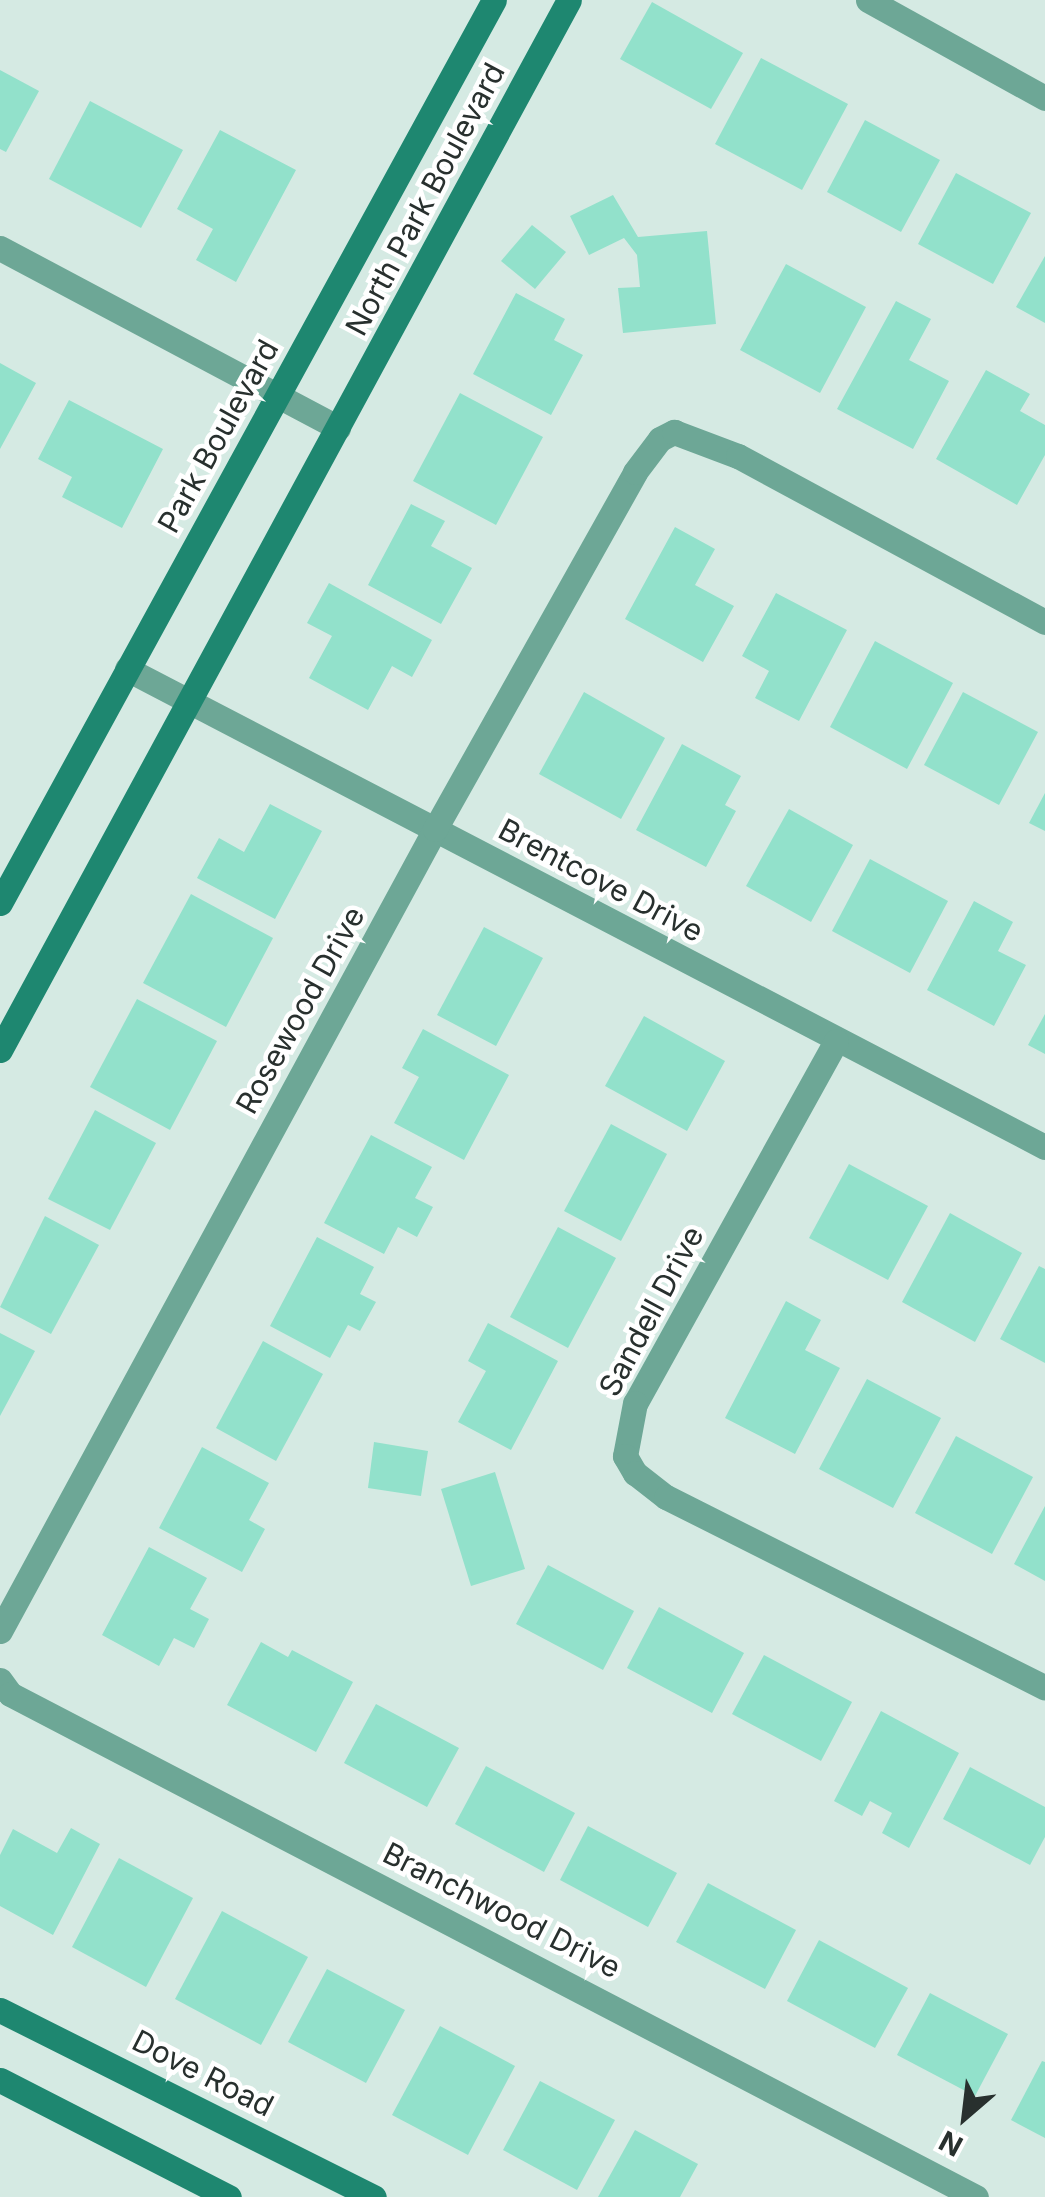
<!DOCTYPE html>
<style>
body{margin:0}
#map{position:relative;width:1045px;height:2197px;overflow:hidden;background:#d5eae3;font-family:Inter,sans-serif}
div>[style]{position:absolute}
[style*='--x']{left:calc(var(--x)*1px);top:calc(var(--y)*1px);width:calc(var(--w)*1px);rotate:calc(var(--a)*1deg)}
.building>*{inset:0;background:#92e1cb}
.minor>*{height:25px;margin:-12.5px;padding:0 12.5px;transform-origin:12.5px;border-radius:12.5px;background:#6da796}
.secondary>*{height:25px;margin:-12.5px;padding:0 12.5px;transform-origin:12.5px;border-radius:12.5px;background:#1e8770}
span{translate:-50% -50%;white-space:nowrap;text-align:center;line-height:1.15;-webkit-text-stroke:9px #fff;paint-order:stroke}
.street-label{font-size:30px;color:#28302e}
.north{position:absolute;left:915px;top:2067px;width:100px;height:100px;-webkit-text-stroke:8px #fff;paint-order:stroke;rotate:208deg;font-size:28px;font-weight:700;line-height:40px;text-align:center;color:#28302e}
.north::after{content:'';display:block;margin:auto;width:35px;height:45px;background:#28302e;clip-path:polygon(50% 0,100% 100%,50% 72%,0 100%)}
</style>
<div id="map">
<div class="building">
<div style="clip-path:polygon(652px 2px,743px 53px,711px 109px,620px 59px)"></div>
<div style="clip-path:polygon(761px 58px,848px 104px,802px 190px,715px 144px)"></div>
<div style="clip-path:polygon(0 70px,39px 91px,6px 152px,0 149px)"></div>
<div style="clip-path:polygon(90px 101px,183px 150px,141px 228px,49px 179px)"></div>
<div style="clip-path:polygon(865px 120px,940px 160px,901px 232px,827px 192px)"></div>
<div style="clip-path:polygon(220px 130px,296px 170px,236px 282px,196px 260px,213px 229px,177px 209px)"></div>
<div style="clip-path:polygon(956px 173px,1031px 213px,993px 284px,918px 244px)"></div>
<div style="clip-path:polygon(613px 195px,638px 237px,707px 231px,716px 324px,623px 333px,618px 288px,640px 287px,637px 255px,624px 238px,589px 255px,570px 216px)"></div>
<div style="clip-path:polygon(532px 225px,566px 252px,535px 289px,501px 261px)"></div>
<div style="clip-path:polygon(1045px 256px,1045px 323px,1016px 307px)"></div>
<div style="clip-path:polygon(786px 264px,866px 307px,820px 393px,740px 350px)"></div>
<div style="clip-path:polygon(516px 293px,565px 319px,554px 340px,583px 355px,551px 415px,473px 374px)"></div>
<div style="clip-path:polygon(896px 301px,931px 319px,909px 360px,949px 381px,913px 449px,837px 409px)"></div>
<div style="clip-path:polygon(0 363px,36px 383px,0 449px)"></div>
<div style="clip-path:polygon(986px 370px,1030px 394px,1020px 411px,1045px 425px,1045px 455px,1017px 505px,936px 459px)"></div>
<div style="clip-path:polygon(460px 393px,543px 437px,496px 525px,413px 481px)"></div>
<div style="clip-path:polygon(69px 400px,163px 449px,122px 528px,62px 497px,72px 477px,38px 459px)"></div>
<div style="clip-path:polygon(411px 504px,445px 521px,431px 546px,472px 568px,441px 624px,368px 585px)"></div>
<div style="clip-path:polygon(675px 527px,715px 549px,695px 585px,734px 606px,703px 662px,625px 619px)"></div>
<div style="clip-path:polygon(329px 583px,432px 640px,412px 677px,392px 666px,368px 710px,309px 678px,332px 636px,307px 623px)"></div>
<div style="clip-path:polygon(776px 593px,847px 630px,799px 721px,755px 698px,769px 671px,742px 656px)"></div>
<div style="clip-path:polygon(875px 641px,953px 683px,907px 769px,830px 727px)"></div>
<div style="clip-path:polygon(584px 692px,665px 738px,621px 819px,539px 774px)"></div>
<div style="clip-path:polygon(963px 692px,1038px 732px,999px 805px,924px 765px)"></div>
<div style="clip-path:polygon(682px 744px,741px 776px,725px 805px,736px 811px,706px 867px,636px 830px)"></div>
<div style="clip-path:polygon(1045px 793px,1045px 831px,1029px 823px)"></div>
<div style="clip-path:polygon(270px 804px,322px 831px,275px 919px,197px 878px,219px 838px,244px 852px)"></div>
<div style="clip-path:polygon(789px 809px,853px 845px,811px 922px,746px 886px)"></div>
<div style="clip-path:polygon(870px 859px,948px 901px,910px 973px,832px 931px)"></div>
<div style="clip-path:polygon(191px 894px,273px 938px,226px 1027px,143px 983px)"></div>
<div style="clip-path:polygon(974px 901px,1013px 922px,998px 951px,1026px 965px,994px 1026px,927px 990px)"></div>
<div style="clip-path:polygon(484px 927px,543px 958px,496px 1046px,437px 1015px)"></div>
<div style="clip-path:polygon(137px 999px,217px 1041px,170px 1130px,90px 1087px)"></div>
<div style="clip-path:polygon(1045px 1014px,1045px 1054px,1028px 1045px)"></div>
<div style="clip-path:polygon(644px 1016px,725px 1061px,687px 1131px,605px 1086px)"></div>
<div style="clip-path:polygon(423px 1029px,509px 1075px,464px 1160px,394px 1123px,419px 1077px,402px 1068px)"></div>
<div style="clip-path:polygon(95px 1110px,156px 1143px,110px 1230px,48px 1199px)"></div>
<div style="clip-path:polygon(611px 1124px,667px 1154px,621px 1241px,564px 1211px)"></div>
<div style="clip-path:polygon(371px 1135px,432px 1167px,415px 1198px,433px 1207px,417px 1237px,398px 1227px,384px 1254px,324px 1223px)"></div>
<div style="clip-path:polygon(849px 1164px,928px 1206px,888px 1280px,809px 1238px)"></div>
<div style="clip-path:polygon(950px 1213px,1022px 1253px,975px 1342px,902px 1302px)"></div>
<div style="clip-path:polygon(45px 1216px,99px 1245px,51px 1334px,0 1307px)"></div>
<div style="clip-path:polygon(558px 1227px,616px 1258px,568px 1348px,510px 1317px)"></div>
<div style="clip-path:polygon(317px 1237px,374px 1267px,360px 1294px,376px 1302px,360px 1331px,348px 1325px,330px 1358px,270px 1326px)"></div>
<div style="clip-path:polygon(1039px 1266px,1045px 1269px,1045px 1363px,1000px 1339px)"></div>
<div style="clip-path:polygon(786px 1301px,821px 1320px,805px 1350px,840px 1368px,795px 1454px,725px 1418px)"></div>
<div style="clip-path:polygon(488px 1323px,558px 1361px,511px 1450px,458px 1422px,486px 1371px,468px 1361px)"></div>
<div style="clip-path:polygon(0 1333px,35px 1351px,0 1416px)"></div>
<div style="clip-path:polygon(263px 1341px,323px 1374px,276px 1461px,216px 1428px)"></div>
<div style="clip-path:polygon(867px 1379px,941px 1418px,893px 1508px,819px 1469px)"></div>
<div style="clip-path:polygon(956px 1436px,1033px 1477px,992px 1554px,915px 1513px)"></div>
<div style="clip-path:polygon(374px 1442px,428px 1451px,421px 1496px,368px 1488px)"></div>
<div style="clip-path:polygon(202px 1447px,269px 1483px,249px 1520px,265px 1529px,242px 1572px,159px 1528px)"></div>
<div style="clip-path:polygon(495px 1472px,525px 1569px,471px 1586px,441px 1489px)"></div>
<div style="clip-path:polygon(1045px 1506px,1045px 1581px,1014px 1564px)"></div>
<div style="clip-path:polygon(149px 1547px,207px 1578px,190px 1609px,209px 1619px,194px 1648px,174px 1638px,159px 1666px,102px 1635px)"></div>
<div style="clip-path:polygon(548px 1565px,634px 1611px,603px 1670px,516px 1624px)"></div>
<div style="clip-path:polygon(659px 1607px,744px 1653px,712px 1713px,627px 1668px)"></div>
<div style="clip-path:polygon(261px 1642px,288px 1657px,292px 1650px,353px 1682px,316px 1752px,227px 1705px)"></div>
<div style="clip-path:polygon(764px 1655px,852px 1702px,821px 1761px,732px 1714px)"></div>
<div style="clip-path:polygon(376px 1704px,459px 1748px,427px 1807px,344px 1763px)"></div>
<div style="clip-path:polygon(881px 1711px,959px 1753px,909px 1848px,882px 1833px,892px 1813px,870px 1801px,862px 1816px,834px 1801px)"></div>
<div style="clip-path:polygon(486px 1766px,575px 1813px,544px 1872px,455px 1824px)"></div>
<div style="clip-path:polygon(970px 1767px,1045px 1807px,1045px 1837px,1030px 1865px,943px 1819px)"></div>
<div style="clip-path:polygon(588px 1826px,677px 1873px,648px 1927px,560px 1880px)"></div>
<div style="clip-path:polygon(71px 1828px,100px 1844px,53px 1935px,0 1906px,0 1855px,13px 1829px,57px 1853px)"></div>
<div style="clip-path:polygon(119px 1858px,193px 1898px,146px 1987px,72px 1947px)"></div>
<div style="clip-path:polygon(708px 1883px,796px 1930px,765px 1989px,676px 1942px)"></div>
<div style="clip-path:polygon(222px 1911px,308px 1957px,261px 2045px,175px 1999px)"></div>
<div style="clip-path:polygon(819px 1940px,908px 1988px,875px 2048px,787px 2001px)"></div>
<div style="clip-path:polygon(327px 1969px,405px 2010px,366px 2083px,288px 2042px)"></div>
<div style="clip-path:polygon(930px 1993px,1008px 2034px,975px 2096px,897px 2055px)"></div>
<div style="clip-path:polygon(440px 2026px,515px 2066px,468px 2155px,392px 2115px)"></div>
<div style="clip-path:polygon(1042px 2061px,1045px 2062px,1045px 2138px,1011px 2120px)"></div>
<div style="clip-path:polygon(540px 2081px,615px 2120px,577px 2190px,503px 2150px)"></div>
<div style="clip-path:polygon(635px 2130px,698px 2164px,680px 2197px,598px 2197px)"></div>
</div>
<div class="minor">
<div style="--x:868;--y:0;--w:202;--a:29"></div>
<div style="--x:0;--y:248;--w:383;--a:28"></div>
<div style="--x:127;--y:669;--w:1035;--a:27.51"></div>
<div style="--x:836;--y:1041;--w:414;--a:119"></div>
<div style="--x:635;--y:1403;--w:54;--a:100.7"></div>
<div style="--x:625;--y:1456;--w:20;--a:60"></div>
<div style="--x:635;--y:1473;--w:39;--a:38"></div>
<div style="--x:666;--y:1497;--w:424;--a:26.7"></div>
<div style="--x:0;--y:1631;--w:912;--a:-61.52"></div>
<div style="--x:435;--y:829;--w:409;--a:-60.7"></div>
<div style="--x:635;--y:472;--w:41;--a:-52.9"></div>
<div style="--x:660;--y:439;--w:16;--a:-27"></div>
<div style="--x:674;--y:432;--w:68;--a:20.6"></div>
<div style="--x:738;--y:456;--w:349;--a:28.4"></div>
<div style="--x:0;--y:1680;--w:17;--a:54"></div>
<div style="--x:10;--y:1694;--w:1089;--a:27.51"></div>
</div>
<div class="secondary">
<div style="--x:0;--y:903;--w:1029;--a:-61.32"></div>
<div style="--x:0;--y:1050;--w:1194;--a:-61.55"></div>
<div style="--x:0;--y:2010;--w:418;--a:26.6"></div>
<div style="--x:0;--y:2080;--w:257;--a:27.1"></div>
</div>
<div class="street-label">
<span style="left:425px;top:199px;rotate:-62deg">North Park Boulevard</span>
<span style="left:218px;top:436px;rotate:-61deg">Park Boulevard</span>
<span style="left:601px;top:880px;rotate:28deg">Brentcove Drive</span>
<span style="left:300px;top:1010px;rotate:-61deg">Rosewood Drive</span>
<span style="left:651px;top:1311px;rotate:-62deg">Sandell Drive</span>
<span style="left:502px;top:1910px;rotate:27deg">Branchwood Drive</span>
<span style="left:203px;top:2073px;rotate:27deg">Dove Road</span>
</div>
<div class="north">N</div>
</div>
